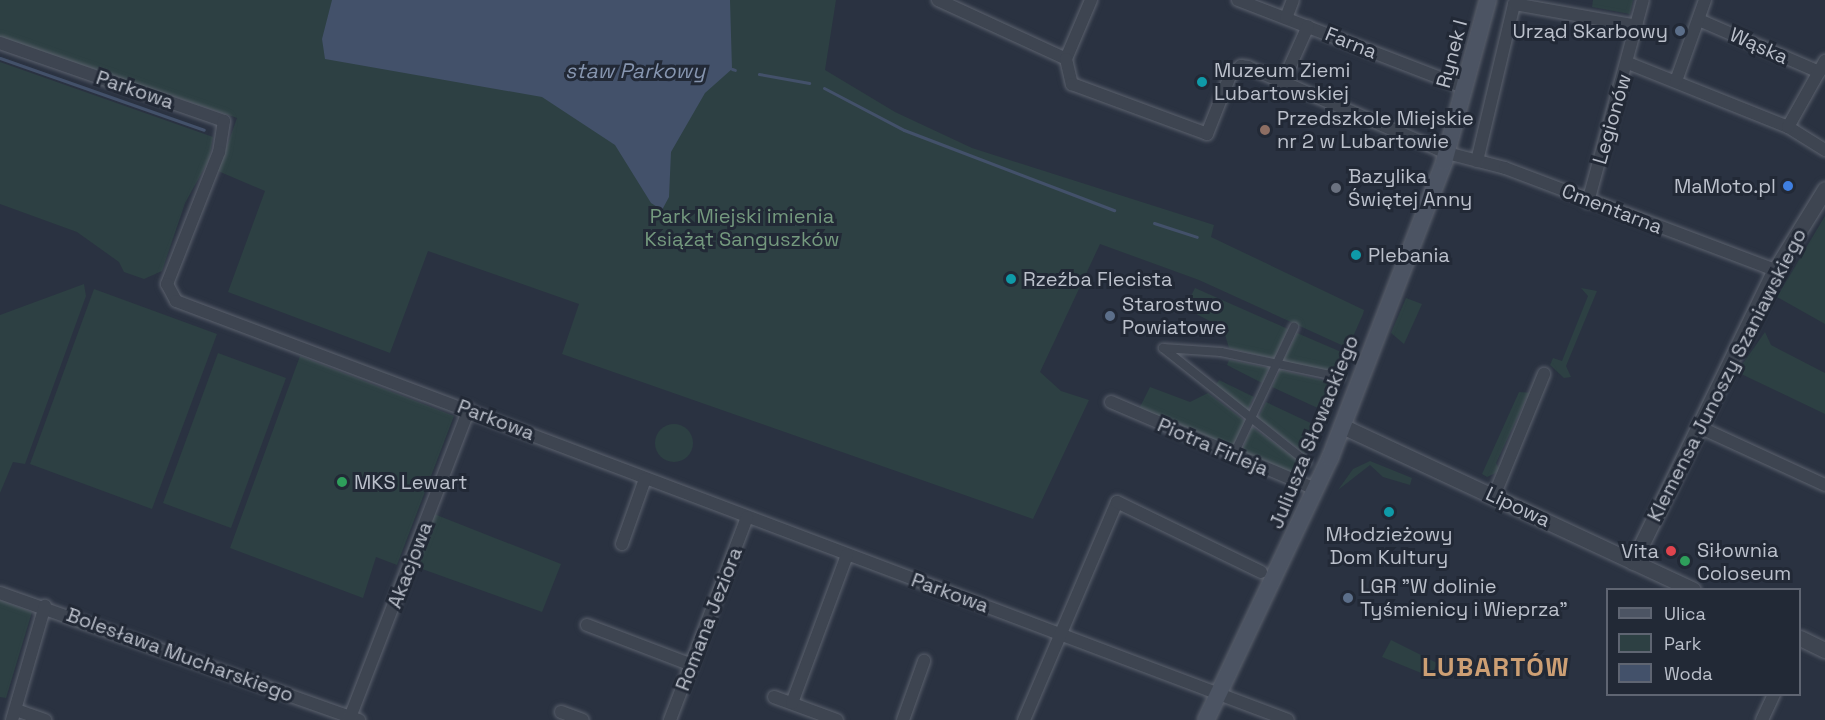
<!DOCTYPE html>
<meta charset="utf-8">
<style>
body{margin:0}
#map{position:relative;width:1825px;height:720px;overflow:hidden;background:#2a3241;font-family:"Space Grotesk",sans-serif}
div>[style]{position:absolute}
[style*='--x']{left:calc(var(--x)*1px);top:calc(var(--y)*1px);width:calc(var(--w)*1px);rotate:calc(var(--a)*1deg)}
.green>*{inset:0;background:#2d4043}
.round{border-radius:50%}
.water>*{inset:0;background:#43516a}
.stream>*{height:3px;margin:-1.5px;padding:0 1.5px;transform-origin:1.5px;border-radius:1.5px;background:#43516a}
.roads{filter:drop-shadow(0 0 2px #5c626e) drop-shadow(0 0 2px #5c626e)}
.pedestrian>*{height:8px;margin:-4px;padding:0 4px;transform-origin:4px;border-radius:4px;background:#3e4551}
.minor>*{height:12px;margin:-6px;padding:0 6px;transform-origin:6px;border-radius:6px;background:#3e4551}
.tertiary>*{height:15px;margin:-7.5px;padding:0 7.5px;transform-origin:7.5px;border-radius:7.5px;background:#3e4551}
.secondary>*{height:16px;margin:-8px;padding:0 8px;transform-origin:8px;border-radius:8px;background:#4c5463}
.dots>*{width:16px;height:16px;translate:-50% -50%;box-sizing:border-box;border:3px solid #222936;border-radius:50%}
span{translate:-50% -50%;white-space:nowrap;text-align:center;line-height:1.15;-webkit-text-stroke:6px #222936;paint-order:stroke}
.poi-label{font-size:20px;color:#bbc0cb}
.right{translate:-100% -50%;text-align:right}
.left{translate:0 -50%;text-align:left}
.street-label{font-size:20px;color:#bbc0cb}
.park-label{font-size:20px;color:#74997e}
.water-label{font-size:21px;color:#8695af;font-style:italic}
.district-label{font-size:26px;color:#cd9f74;font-weight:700;letter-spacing:1.5px}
.legend{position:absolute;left:1606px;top:588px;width:195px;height:108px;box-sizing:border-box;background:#222936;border:2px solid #5f6572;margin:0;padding:8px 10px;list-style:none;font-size:18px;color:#bbc0cb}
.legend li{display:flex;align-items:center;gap:12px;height:30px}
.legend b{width:30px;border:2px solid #5f6572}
</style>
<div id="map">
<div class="green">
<div style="clip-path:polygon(0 0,836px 0,825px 70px,895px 112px,972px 148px,1214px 225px,1211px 237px,1364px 310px,1363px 314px,1348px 348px,1199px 280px,1100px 244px,1040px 372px,1061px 391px,1089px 400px,1033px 519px,562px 354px,579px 304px,428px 251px,390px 353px,228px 292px,265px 191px,218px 171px,237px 118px,0 37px)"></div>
<div style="clip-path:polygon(1593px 0,1633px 0,1630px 14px,1592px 7px)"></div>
<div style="clip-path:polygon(0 62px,213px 137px,209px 160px,185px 203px,162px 271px,144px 279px,124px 272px,119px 262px,77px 232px,0 204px)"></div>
<div style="clip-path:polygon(1825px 216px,1825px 324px,1777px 297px)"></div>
<div style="clip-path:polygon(84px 284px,86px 296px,25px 464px,13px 462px,0 493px,0 315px)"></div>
<div style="clip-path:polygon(1195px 288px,1288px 329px,1274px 359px,1229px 348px,1223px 328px,1185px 308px)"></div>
<div style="clip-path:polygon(1581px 288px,1597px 291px,1566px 366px,1571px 377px,1564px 378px,1550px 365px,1553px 358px,1562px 361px,1588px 296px)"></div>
<div style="clip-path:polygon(94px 289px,217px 334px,152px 509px,30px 464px)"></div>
<div style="clip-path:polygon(1406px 298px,1422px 304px,1404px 344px,1391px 333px)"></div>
<div style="clip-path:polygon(1765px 332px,1771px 345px,1825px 373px,1825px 414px,1737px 372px)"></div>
<div style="clip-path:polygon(1297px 333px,1346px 354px,1338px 373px,1283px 361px)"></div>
<div style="clip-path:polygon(218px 353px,286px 378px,231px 528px,163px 503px)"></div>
<div style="clip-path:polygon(300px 356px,454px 416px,397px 565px,376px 557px,363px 598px,230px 548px)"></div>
<div style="clip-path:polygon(1229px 360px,1269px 368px,1262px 383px,1227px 365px)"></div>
<div style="clip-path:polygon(1280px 370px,1334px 383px,1322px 410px,1272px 387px)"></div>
<div style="clip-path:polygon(1219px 380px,1254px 397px,1247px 411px,1215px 386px)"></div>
<div style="clip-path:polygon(1150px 387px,1190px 402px,1208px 393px,1245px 421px,1232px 448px,1144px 411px,1140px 407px)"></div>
<div style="clip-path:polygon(1519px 392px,1535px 393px,1533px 400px,1527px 397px,1496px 463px,1500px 471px,1487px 477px,1482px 474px)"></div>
<div style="clip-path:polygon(1266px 402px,1317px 426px,1305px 454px,1258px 418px)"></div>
<div class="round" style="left:655px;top:424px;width:38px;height:38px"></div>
<div style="clip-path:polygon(1252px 427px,1303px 464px,1298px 477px,1241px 452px)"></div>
<div style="clip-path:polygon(1370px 461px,1412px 478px,1410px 485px,1383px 477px,1370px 465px,1338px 490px,1353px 469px)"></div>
<div style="clip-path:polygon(429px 512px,561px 564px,542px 612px,411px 565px)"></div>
<div style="clip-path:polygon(0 600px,32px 612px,6px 698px,0 697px)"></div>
<div style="clip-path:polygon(1391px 640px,1437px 663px,1431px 677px,1382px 657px)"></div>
</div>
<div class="water">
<div style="clip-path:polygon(332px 0,730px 0,732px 69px,705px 93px,671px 152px,669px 197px,662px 210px,651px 203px,615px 145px,542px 97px,325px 59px,322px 39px)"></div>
</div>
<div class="stream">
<div style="--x:0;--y:58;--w:216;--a:19.4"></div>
<div style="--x:732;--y:69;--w:3;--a:18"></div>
<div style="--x:759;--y:74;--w:51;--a:10.2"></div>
<div style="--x:824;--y:88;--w:90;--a:27.7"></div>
<div style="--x:904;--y:130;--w:225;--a:20.9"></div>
<div style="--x:1154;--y:223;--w:45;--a:18"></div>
</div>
<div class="roads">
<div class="pedestrian">
<div style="--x:1163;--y:348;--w:184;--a:38.4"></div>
<div style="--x:1163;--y:348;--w:58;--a:3.9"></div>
<div style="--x:1221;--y:352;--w:122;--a:11.9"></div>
<div style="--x:1233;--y:456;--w:143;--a:-64.7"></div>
</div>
<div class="minor">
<div style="--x:938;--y:0;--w:141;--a:24.7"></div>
<div style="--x:1091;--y:0;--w:64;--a:113"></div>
<div style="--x:1066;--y:59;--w:26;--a:77"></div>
<div style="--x:1072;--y:84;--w:144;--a:20.3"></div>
<div style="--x:1207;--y:134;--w:62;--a:-68.4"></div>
<div style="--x:1230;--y:76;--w:15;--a:-42"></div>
<div style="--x:1241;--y:66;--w:7;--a:8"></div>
<div style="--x:1248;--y:67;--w:217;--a:23.4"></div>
<div style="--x:1447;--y:153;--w:60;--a:14.5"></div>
<div style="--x:1505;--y:168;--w:289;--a:20.7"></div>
<div style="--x:1238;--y:0;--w:242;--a:21.1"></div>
<div style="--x:1286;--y:18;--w:19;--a:-69"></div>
<div style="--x:1699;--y:20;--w:131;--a:23.4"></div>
<div style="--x:0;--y:43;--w:237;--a:19.2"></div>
<div style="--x:224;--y:121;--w:31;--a:99"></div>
<div style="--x:219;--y:152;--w:142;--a:111.5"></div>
<div style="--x:167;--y:284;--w:19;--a:62"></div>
<div style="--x:176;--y:301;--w:1188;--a:20.65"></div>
<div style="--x:1628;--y:63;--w:172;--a:21.8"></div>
<div style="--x:1788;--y:127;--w:44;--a:31.9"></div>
<div style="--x:1676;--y:81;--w:86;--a:-70.3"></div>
<div style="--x:1283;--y:82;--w:61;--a:-65.9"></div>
<div style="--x:1788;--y:127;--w:76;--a:-60.7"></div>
<div style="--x:1477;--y:161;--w:161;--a:-76.7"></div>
<div style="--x:1514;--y:4;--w:125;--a:10.1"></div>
<div style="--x:1588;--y:202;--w:209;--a:-74.8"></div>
<div style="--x:1111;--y:402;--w:222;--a:23.1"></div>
<div style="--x:1699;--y:427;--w:139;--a:24.7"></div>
<div style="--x:1494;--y:496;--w:132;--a:-67.7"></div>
<div style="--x:622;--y:544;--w:69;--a:-70.5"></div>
<div style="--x:0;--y:593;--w:381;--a:19.5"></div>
<div style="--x:587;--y:625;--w:112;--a:20.9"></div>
<div style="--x:774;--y:697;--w:67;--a:20.1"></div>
<div style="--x:792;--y:703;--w:158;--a:-69.6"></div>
<div style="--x:16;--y:710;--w:31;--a:19"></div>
<div style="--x:561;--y:712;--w:23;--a:20"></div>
<div style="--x:12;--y:720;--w:119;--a:-73.9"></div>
<div style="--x:349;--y:720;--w:333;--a:-68.9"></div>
<div style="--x:670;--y:720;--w:217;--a:-69.2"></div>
<div style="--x:903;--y:720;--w:63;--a:-70.4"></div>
<div style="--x:1024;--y:720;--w:237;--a:-66.9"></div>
<div style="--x:1117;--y:502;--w:160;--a:25.9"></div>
<div style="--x:1762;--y:720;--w:29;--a:-65"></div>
</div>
<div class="tertiary">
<div style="--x:1342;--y:426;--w:387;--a:25"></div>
<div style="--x:1633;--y:562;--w:325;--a:-64.1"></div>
<div style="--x:1775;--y:270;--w:95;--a:-58.3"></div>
<div style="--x:1800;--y:638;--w:28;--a:26"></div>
</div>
<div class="secondary">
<div style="--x:1206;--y:720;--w:290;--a:-64.7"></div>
<div style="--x:1330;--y:458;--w:317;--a:-68.9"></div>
<div style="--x:1444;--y:162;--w:168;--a:-74.8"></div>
</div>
</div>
<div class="dots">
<div style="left:1680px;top:31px;background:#5c6f8a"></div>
<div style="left:1202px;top:82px;background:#0f9aa8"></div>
<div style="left:1265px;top:130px;background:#8d6e63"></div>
<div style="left:1788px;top:186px;background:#3f7fe0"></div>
<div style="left:1336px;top:188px;background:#6b7280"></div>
<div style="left:1356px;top:255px;background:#0f9aa8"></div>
<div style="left:1011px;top:279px;background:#0f9aa8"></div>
<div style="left:1110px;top:316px;background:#5c6f8a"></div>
<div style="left:342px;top:482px;background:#2e9e5b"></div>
<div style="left:1389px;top:512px;background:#0f9aa8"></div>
<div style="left:1671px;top:551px;background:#e0444e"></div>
<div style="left:1685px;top:561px;background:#2e9e5b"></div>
<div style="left:1348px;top:598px;background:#5c6f8a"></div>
</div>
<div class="poi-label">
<span class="right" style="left:1668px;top:31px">Urząd Skarbowy</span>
<span class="left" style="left:1214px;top:82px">Muzeum Ziemi<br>Lubartowskiej</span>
<span class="left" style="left:1277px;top:130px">Przedszkole Miejskie<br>nr 2 w Lubartowie</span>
<span class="left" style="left:1348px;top:188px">Bazylika<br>Świętej Anny</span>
<span class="right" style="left:1776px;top:186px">MaMoto.pl</span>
<span class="left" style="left:1368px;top:255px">Plebania</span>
<span class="left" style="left:1023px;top:279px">Rzeźba Flecista</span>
<span class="left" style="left:1122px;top:316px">Starostwo<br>Powiatowe</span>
<span class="left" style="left:354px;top:482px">MKS Lewart</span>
<span style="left:1389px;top:546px">Młodzieżowy<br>Dom Kultury</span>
<span class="left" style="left:1697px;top:562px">Siłownia<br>Coloseum</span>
<span class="right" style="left:1659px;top:551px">Vita</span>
<span class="left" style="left:1360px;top:598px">LGR "W dolinie<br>Tyśmienicy i Wieprza"</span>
</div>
<div class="street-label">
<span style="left:1351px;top:43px;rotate:22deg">Farna</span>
<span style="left:1759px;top:46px;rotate:24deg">Wąska</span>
<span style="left:1452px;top:54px;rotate:-75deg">Rynek I</span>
<span style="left:135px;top:90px;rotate:19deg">Parkowa</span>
<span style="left:1612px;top:119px;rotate:-74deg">Legionów</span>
<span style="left:1612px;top:209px;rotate:21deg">Cmentarna</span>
<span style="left:1727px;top:375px;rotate:-63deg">Klemensa Junoszy Szaniawskiego</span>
<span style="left:496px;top:420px;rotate:21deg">Parkowa</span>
<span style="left:1314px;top:432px;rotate:-68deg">Juliusza Słowackiego</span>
<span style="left:1213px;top:447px;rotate:23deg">Piotra Firleja</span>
<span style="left:1518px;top:507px;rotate:25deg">Lipowa</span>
<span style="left:410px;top:565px;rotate:-69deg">Akacjowa</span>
<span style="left:950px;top:593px;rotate:20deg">Parkowa</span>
<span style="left:709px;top:619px;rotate:-69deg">Romana Jeziora</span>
<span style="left:180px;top:655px;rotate:20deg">Bolesława Mucharskiego</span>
</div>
<div class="park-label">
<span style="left:742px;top:228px">Park Miejski imienia<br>Książąt Sanguszków</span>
</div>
<div class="water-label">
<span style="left:635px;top:71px">staw Parkowy</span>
</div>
<div class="district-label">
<span style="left:1496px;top:668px">LUBARTÓW</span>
</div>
<ul class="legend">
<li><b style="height:8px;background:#4c5463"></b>Ulica</li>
<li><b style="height:16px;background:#2d4043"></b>Park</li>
<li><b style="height:16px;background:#43516a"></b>Woda</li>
</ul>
</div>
